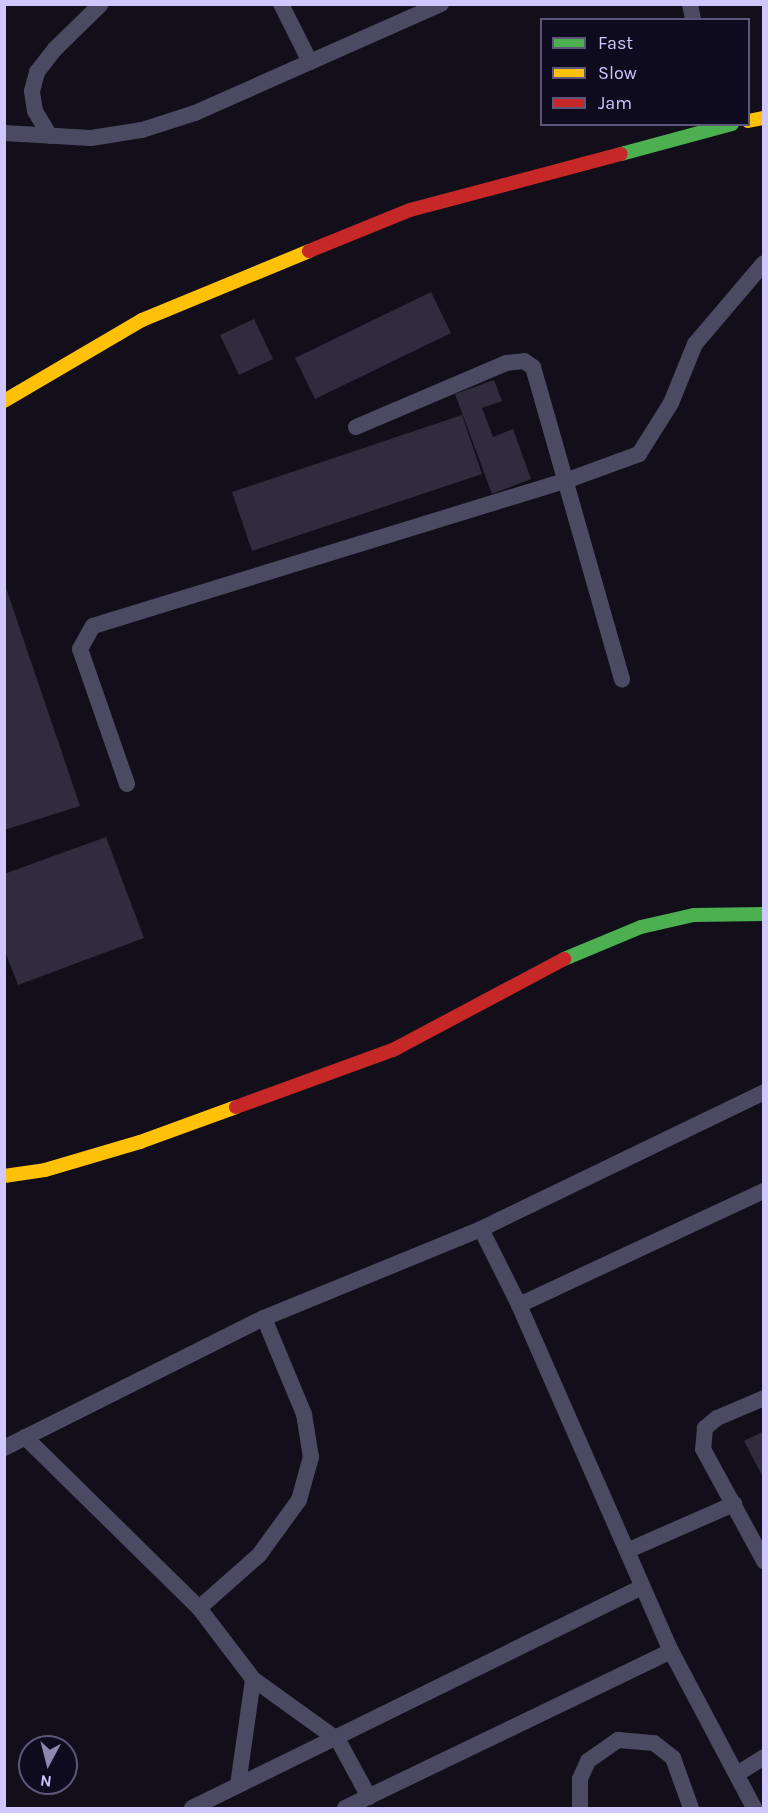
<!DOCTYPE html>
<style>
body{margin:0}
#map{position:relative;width:768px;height:1813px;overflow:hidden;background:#120f1a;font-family:Karla,sans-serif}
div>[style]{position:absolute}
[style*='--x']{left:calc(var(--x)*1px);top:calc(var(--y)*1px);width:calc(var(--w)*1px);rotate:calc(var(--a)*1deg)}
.building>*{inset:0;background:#302b3d}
.lane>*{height:16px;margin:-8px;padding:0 8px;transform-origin:8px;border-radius:8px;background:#4c4a63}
.fast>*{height:14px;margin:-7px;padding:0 7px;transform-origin:7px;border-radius:7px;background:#4caf50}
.slow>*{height:14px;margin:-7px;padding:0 7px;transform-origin:7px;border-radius:7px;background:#ffc107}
.jam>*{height:14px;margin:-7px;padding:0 7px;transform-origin:7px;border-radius:7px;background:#c62828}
span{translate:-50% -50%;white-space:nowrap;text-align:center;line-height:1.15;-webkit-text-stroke:4.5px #0f0b1e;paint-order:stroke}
.frame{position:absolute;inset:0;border:6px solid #d0c7ff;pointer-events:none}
.legend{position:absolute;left:540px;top:18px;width:210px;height:108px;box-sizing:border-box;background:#0f0b1e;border:2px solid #5c5678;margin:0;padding:8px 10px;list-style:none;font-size:18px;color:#d0c7ff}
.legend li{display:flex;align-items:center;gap:12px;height:30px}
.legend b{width:30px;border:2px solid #5c5678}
.north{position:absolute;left:18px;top:1735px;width:60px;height:60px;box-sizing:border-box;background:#0f0b1e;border:2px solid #5c5678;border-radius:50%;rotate:187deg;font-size:16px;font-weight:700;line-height:24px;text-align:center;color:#d0c7ff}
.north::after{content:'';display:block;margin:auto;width:21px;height:27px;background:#8e87af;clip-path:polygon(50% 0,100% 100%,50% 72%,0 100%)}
</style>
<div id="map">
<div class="building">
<div style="clip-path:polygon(431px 292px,451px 333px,315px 399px,295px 358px)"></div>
<div style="clip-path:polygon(254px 319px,273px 359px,239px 375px,220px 335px)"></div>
<div style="clip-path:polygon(494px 380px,502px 401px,482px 408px,493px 437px,513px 429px,531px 479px,492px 494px,455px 394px)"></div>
<div style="clip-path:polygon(462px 415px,482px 474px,252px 551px,232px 492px)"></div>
<div style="clip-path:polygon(4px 582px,80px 806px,4px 830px)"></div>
<div style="clip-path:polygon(106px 837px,144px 938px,18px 985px,4px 949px,4px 874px)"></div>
<div style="clip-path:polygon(764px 1431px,764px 1479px,744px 1441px)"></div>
</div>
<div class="lane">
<div style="--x:281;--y:4;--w:65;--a:63.4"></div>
<div style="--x:690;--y:4;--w:16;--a:79"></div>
<div style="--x:4;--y:133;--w:87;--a:3.3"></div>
<div style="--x:91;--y:138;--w:52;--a:-8.9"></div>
<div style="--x:142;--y:130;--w:56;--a:-17.8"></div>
<div style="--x:195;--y:113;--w:269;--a:-23.9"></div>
<div style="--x:50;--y:136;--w:29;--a:-121"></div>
<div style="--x:35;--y:111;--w:20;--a:-99"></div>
<div style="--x:32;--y:91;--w:20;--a:-75"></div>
<div style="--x:37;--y:72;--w:29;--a:-52"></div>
<div style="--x:55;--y:49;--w:64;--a:-44.4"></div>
<div style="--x:356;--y:427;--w:163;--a:-23.1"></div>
<div style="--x:506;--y:363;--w:18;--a:-6"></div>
<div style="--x:524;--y:361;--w:11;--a:34"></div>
<div style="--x:533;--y:367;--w:325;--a:74.1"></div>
<div style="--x:127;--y:784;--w:143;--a:-109.2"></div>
<div style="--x:80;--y:649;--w:26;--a:-61"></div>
<div style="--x:93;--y:626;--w:497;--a:-17.1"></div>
<div style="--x:568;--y:480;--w:76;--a:-20.1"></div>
<div style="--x:639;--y:454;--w:60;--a:-57.9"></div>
<div style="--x:671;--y:403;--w:64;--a:-67.9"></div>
<div style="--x:695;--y:344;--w:106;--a:-49.6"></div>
<div style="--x:481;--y:1229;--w:85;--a:63.4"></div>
<div style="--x:519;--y:1305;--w:378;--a:66.3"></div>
<div style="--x:671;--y:1651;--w:178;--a:62.1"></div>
<div style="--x:519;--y:1305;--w:270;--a:-25"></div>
<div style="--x:264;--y:1318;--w:104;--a:67.4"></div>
<div style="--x:304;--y:1414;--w:44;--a:80.8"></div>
<div style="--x:311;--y:1457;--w:45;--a:105.6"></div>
<div style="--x:299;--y:1500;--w:68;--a:126"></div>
<div style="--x:259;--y:1555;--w:80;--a:138.5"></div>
<div style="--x:199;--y:1608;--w:89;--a:52.7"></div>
<div style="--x:253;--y:1679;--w:105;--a:35.7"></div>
<div style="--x:338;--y:1740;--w:65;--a:61.5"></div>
<div style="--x:764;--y:1398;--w:51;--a:156.9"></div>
<div style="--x:717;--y:1418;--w:16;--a:140"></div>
<div style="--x:705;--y:1428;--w:21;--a:95"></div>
<div style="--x:703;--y:1449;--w:128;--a:61.4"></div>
<div style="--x:25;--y:1437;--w:244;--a:44.5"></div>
<div style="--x:4;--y:1448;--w:291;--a:-26.6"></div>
<div style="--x:264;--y:1318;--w:235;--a:-22.3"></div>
<div style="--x:481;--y:1229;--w:314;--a:-25.8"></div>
<div style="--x:629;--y:1550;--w:115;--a:-23.7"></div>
<div style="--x:737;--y:1774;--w:32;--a:-32"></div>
<div style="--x:238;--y:1785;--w:107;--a:-81.9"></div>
<div style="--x:192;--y:1808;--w:501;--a:-26.16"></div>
<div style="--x:345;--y:1808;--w:362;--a:-25.7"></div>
<div style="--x:580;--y:1808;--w:29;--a:-90"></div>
<div style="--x:580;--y:1779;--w:20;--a:-66"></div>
<div style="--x:588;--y:1761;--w:37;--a:-35"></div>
<div style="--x:618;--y:1740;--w:36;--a:5"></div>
<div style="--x:654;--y:1743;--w:24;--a:38"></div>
<div style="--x:673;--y:1758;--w:53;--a:70.2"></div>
</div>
<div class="fast">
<div style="--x:621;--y:154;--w:115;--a:-15.1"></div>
<div style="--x:564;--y:959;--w:83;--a:-22.6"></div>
<div style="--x:641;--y:927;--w:54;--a:-12.8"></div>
<div style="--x:694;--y:915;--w:70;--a:-0.8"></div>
</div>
<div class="slow">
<div style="--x:748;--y:121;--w:16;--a:-11"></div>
<div style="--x:4;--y:401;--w:160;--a:-30.4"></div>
<div style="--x:142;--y:320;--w:181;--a:-22.4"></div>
<div style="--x:4;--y:1176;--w:41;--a:-8.3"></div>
<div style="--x:45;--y:1170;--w:99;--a:-16.4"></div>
<div style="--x:140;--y:1142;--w:102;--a:-20"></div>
</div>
<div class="jam">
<div style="--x:309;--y:251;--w:109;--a:-22.1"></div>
<div style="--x:410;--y:210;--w:218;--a:-14.9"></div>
<div style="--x:236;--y:1107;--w:167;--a:-20"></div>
<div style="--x:393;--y:1050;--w:194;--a:-28"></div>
</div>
<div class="frame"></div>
<ul class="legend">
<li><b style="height:8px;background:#4caf50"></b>Fast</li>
<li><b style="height:8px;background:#ffc107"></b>Slow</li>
<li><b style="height:8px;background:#c62828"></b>Jam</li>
</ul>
<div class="north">N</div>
</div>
